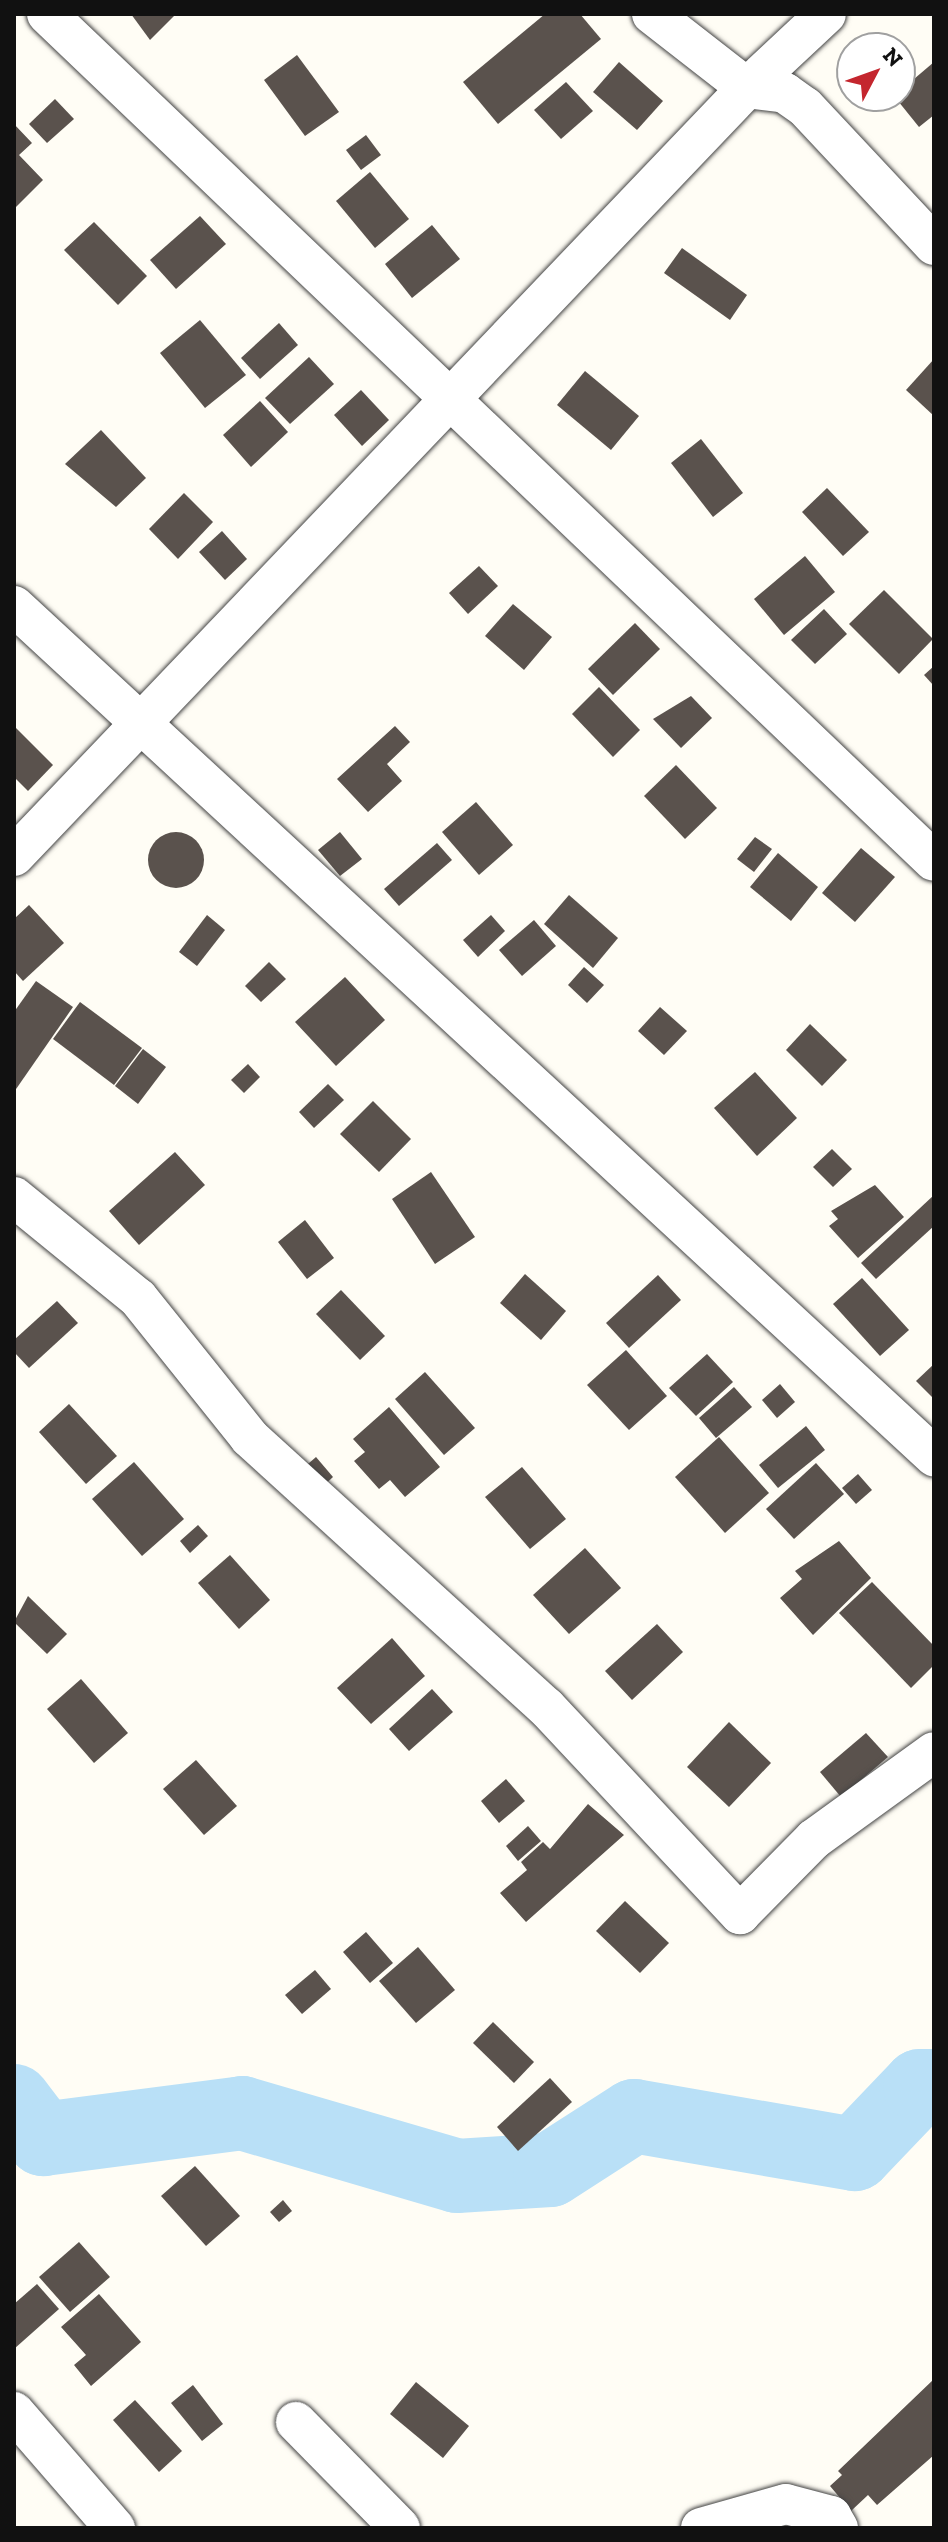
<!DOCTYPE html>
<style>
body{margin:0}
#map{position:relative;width:948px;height:2542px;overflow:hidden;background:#fffdf5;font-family:"Zilla Slab",serif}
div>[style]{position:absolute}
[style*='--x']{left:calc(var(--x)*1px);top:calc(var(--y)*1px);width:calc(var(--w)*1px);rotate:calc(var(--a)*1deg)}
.river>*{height:74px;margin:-37px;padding:0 37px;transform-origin:37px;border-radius:37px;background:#b9e0f7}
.building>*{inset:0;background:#5a524d}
.round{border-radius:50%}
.roads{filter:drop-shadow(0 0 2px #444) drop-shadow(0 0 2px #444)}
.minor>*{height:40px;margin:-20px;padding:0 20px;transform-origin:20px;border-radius:20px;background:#fff}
span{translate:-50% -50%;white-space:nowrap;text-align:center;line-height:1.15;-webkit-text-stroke:8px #fff;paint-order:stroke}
.frame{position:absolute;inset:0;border:16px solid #111;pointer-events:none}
.north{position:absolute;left:836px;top:32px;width:80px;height:80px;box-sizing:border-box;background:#fff;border:2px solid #a0a0a0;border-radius:50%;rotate:49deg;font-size:22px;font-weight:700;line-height:32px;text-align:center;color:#111}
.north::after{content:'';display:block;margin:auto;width:28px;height:36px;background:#c4262e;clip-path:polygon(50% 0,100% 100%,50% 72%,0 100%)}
</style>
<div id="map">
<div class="river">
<div style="--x:14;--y:2101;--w:48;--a:52.7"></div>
<div style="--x:43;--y:2139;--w:201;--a:-7.4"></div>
<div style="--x:242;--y:2113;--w:224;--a:16.3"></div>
<div style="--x:457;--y:2176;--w:93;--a:-3.7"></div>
<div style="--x:550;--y:2170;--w:100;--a:-32.7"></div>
<div style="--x:634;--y:2116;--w:224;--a:9.8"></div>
<div style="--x:855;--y:2154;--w:94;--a:-46.3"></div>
<div style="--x:920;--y:2086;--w:14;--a:0"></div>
</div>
<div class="building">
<div style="clip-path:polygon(131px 14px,176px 14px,150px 40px)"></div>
<div style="clip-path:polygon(545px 14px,580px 14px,601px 39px,498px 124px,463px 82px)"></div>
<div style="clip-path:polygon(297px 55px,339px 112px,305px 136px,264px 80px)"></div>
<div style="clip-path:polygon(619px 62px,663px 101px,637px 130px,593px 92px)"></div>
<div style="clip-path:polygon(934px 62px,934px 115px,919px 127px,894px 96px)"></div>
<div style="clip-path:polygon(566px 82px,593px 111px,561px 139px,534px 110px)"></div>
<div style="clip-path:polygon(55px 99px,74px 119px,47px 143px,29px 124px)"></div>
<div style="clip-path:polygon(14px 124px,32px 143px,19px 155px,43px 180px,14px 209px)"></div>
<div style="clip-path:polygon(366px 135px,381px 155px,361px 170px,346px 150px)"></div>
<div style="clip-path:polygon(370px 172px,409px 219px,375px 248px,336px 201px)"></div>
<div style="clip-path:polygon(200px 216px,226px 244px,176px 289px,150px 260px)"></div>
<div style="clip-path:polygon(94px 222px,147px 276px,118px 305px,64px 250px)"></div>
<div style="clip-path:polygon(432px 225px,460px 259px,412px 298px,385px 264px)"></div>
<div style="clip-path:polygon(682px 248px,747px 295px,730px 320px,664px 273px)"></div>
<div style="clip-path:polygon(200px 320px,246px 375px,205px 408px,160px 353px)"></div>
<div style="clip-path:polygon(279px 323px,298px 345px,260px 379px,241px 358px)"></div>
<div style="clip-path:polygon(309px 357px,334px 384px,290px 424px,265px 398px)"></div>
<div style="clip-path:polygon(934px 359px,934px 416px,906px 390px)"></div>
<div style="clip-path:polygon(585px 371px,639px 416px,611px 450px,557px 405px)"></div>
<div style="clip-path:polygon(361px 390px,389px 420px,362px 446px,334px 415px)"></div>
<div style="clip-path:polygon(260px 401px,288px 432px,251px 467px,223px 435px)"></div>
<div style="clip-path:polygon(101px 430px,146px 478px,116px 507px,65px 464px)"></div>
<div style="clip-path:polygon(701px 439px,743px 493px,713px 517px,671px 463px)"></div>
<div style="clip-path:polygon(827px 488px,869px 532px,843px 556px,802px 512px)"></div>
<div style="clip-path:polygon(184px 493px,213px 522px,178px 559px,149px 529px)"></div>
<div style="clip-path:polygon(222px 531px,247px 559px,225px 580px,199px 552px)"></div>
<div style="clip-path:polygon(805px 556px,835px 592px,784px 635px,754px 599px)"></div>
<div style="clip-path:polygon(479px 566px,498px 586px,468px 614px,449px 593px)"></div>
<div style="clip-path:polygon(884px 590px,933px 639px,899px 674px,849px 624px)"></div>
<div style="clip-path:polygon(513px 604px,552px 637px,524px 670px,485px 636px)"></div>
<div style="clip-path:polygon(824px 609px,847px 634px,815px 664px,791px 640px)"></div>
<div style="clip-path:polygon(635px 623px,660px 649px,613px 695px,588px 669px)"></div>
<div style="clip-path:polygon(934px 666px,934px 686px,924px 675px)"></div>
<div style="clip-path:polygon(599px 687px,640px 730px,613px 757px,572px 714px)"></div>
<div style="clip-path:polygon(691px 696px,712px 718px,681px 748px,653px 719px)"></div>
<div style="clip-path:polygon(14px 726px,53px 765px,28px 791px,14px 777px)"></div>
<div style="clip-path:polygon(395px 726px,410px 742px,387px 764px,402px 781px,368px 812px,337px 779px)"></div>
<div style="clip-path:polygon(676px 765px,717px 808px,685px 839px,644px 796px)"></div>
<div style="clip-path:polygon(476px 802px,513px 845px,479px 875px,442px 832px)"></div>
<div style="clip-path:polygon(340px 832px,362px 859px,340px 876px,318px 850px)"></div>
<div class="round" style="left:148px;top:832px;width:56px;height:56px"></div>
<div style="clip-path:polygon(755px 837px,772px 849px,754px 872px,737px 859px)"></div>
<div style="clip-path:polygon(437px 843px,452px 860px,399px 906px,384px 889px)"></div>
<div style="clip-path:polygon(861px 848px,895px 877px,855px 922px,822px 893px)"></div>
<div style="clip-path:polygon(778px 853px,818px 887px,791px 921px,750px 887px)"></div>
<div style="clip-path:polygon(569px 895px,618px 938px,593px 968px,544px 924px)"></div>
<div style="clip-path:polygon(29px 905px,64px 943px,23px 981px,14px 971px,14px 919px)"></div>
<div style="clip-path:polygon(207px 915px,225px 930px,197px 966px,179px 952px)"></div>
<div style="clip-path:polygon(491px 915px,505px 931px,478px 957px,463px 940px)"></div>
<div style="clip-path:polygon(534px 920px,556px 946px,522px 976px,499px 950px)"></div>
<div style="clip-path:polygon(269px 962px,286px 979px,261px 1002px,245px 986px)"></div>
<div style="clip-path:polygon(584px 967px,604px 985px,587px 1003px,568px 985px)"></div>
<div style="clip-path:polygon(345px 977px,385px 1020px,336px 1066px,295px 1022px)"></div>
<div style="clip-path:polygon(36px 981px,73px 1007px,14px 1092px,14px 1012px)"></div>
<div style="clip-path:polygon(80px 1002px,142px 1048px,114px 1085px,53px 1039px)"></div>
<div style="clip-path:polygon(660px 1007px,687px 1031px,664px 1055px,638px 1031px)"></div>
<div style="clip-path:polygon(810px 1024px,847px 1060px,822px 1086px,786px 1050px)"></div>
<div style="clip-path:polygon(143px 1049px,166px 1067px,138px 1104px,115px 1086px)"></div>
<div style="clip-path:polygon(248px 1064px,260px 1077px,244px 1093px,231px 1080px)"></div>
<div style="clip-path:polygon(755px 1072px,797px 1118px,757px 1156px,714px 1108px)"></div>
<div style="clip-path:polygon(328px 1084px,344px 1100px,314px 1128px,299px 1112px)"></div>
<div style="clip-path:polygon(373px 1101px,411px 1139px,379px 1172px,340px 1134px)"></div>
<div style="clip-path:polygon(832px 1149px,852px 1169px,833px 1187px,813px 1167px)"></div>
<div style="clip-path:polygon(175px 1152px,205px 1185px,139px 1245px,109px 1211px)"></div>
<div style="clip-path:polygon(431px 1172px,475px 1237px,435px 1264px,392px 1199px)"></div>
<div style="clip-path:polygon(875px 1185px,904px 1217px,858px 1258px,829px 1226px,838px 1219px,831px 1211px)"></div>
<div style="clip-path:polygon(934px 1195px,934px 1226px,876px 1279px,861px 1263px)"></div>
<div style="clip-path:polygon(305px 1220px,334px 1258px,307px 1279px,278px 1242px)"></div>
<div style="clip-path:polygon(525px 1274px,566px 1311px,541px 1340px,500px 1303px)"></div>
<div style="clip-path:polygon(658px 1275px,681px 1300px,629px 1348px,606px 1323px)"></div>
<div style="clip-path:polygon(862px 1278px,909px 1330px,880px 1356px,833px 1304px)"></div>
<div style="clip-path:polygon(341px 1290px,385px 1336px,360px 1360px,316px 1314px)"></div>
<div style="clip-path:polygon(57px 1301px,78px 1323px,29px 1368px,14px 1352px,14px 1340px)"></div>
<div style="clip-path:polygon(626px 1350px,667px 1396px,629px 1430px,587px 1385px)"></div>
<div style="clip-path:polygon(707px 1354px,733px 1382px,696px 1416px,669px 1388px)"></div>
<div style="clip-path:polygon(934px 1364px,934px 1399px,916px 1381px)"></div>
<div style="clip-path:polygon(425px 1372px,475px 1428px,444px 1455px,395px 1399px)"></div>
<div style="clip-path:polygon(780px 1384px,795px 1402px,777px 1418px,762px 1400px)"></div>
<div style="clip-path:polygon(734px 1387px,752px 1407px,716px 1438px,699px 1418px)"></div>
<div style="clip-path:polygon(69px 1404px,117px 1456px,86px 1484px,39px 1432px)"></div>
<div style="clip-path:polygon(389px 1407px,440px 1467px,405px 1497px,390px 1480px,379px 1489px,354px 1461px,365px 1452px,353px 1439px)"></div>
<div style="clip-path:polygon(806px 1426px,825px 1450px,778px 1488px,759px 1465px)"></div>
<div style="clip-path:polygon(719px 1437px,769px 1493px,725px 1533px,675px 1477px)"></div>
<div style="clip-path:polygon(316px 1457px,333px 1477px,319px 1490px,301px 1470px)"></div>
<div style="clip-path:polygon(134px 1462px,184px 1519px,142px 1556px,92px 1499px)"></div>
<div style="clip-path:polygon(816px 1463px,844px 1494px,794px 1539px,766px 1509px)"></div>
<div style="clip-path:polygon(522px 1467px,566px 1519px,530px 1549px,485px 1497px)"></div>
<div style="clip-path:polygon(858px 1474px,872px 1490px,856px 1504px,842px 1488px)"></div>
<div style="clip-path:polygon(198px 1525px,208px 1536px,190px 1553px,180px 1541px)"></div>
<div style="clip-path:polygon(839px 1541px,871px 1578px,813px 1635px,780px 1598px,802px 1579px,795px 1571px)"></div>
<div style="clip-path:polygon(585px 1548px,621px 1588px,569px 1634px,533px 1595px)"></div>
<div style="clip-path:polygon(230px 1555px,270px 1600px,239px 1629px,198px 1583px)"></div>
<div style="clip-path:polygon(872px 1582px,934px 1646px,934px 1665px,911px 1688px,839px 1613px)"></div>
<div style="clip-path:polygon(28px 1596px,67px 1634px,47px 1654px,14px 1622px)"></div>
<div style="clip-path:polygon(657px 1624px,683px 1652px,632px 1700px,605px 1671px)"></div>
<div style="clip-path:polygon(392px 1638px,425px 1676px,371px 1724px,337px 1688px)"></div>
<div style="clip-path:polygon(81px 1679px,128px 1733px,94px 1763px,47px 1709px)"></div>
<div style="clip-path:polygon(432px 1689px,453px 1712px,409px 1751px,389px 1729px)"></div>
<div style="clip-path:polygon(729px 1722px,771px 1763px,729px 1807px,687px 1767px)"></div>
<div style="clip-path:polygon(866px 1733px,888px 1757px,841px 1797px,820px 1772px)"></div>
<div style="clip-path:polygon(196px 1760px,237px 1806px,204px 1835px,163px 1789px)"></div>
<div style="clip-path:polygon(506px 1779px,525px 1801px,499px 1823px,481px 1801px)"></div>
<div style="clip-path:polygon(588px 1804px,624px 1835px,526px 1922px,500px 1893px,527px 1870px,521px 1862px,543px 1842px,550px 1849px)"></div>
<div style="clip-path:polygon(528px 1826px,541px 1841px,518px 1861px,506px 1846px)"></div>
<div style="clip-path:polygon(625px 1901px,669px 1943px,640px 1973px,596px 1931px)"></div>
<div style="clip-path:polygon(366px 1932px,393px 1963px,370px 1983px,343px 1952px)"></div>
<div style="clip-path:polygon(418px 1947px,455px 1990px,416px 2023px,379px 1981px)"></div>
<div style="clip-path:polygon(315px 1970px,331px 1989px,302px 2014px,285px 1995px)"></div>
<div style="clip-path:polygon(493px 2022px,534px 2062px,514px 2083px,473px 2043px)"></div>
<div style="clip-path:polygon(550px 2078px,572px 2102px,518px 2151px,497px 2127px)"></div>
<div style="clip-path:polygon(195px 2166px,240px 2216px,206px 2246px,161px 2196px)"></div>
<div style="clip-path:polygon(283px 2200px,292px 2211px,279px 2222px,270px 2212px)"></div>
<div style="clip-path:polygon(79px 2242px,110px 2277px,70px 2312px,39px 2277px)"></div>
<div style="clip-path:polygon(37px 2284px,59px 2309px,14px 2349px,14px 2304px)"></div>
<div style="clip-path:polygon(99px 2294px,141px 2342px,91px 2386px,74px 2365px,86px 2355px,61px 2327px)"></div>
<div style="clip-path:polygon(934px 2379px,934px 2455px,877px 2505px,868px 2495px,851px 2511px,830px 2486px,842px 2475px,838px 2471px)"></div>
<div style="clip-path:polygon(416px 2382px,469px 2426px,443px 2458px,390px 2414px)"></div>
<div style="clip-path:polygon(193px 2385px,223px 2424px,202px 2441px,171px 2403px)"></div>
<div style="clip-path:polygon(135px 2400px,182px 2451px,159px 2472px,113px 2420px)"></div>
</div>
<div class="roads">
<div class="minor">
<div style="--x:47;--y:14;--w:1226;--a:43.68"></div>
<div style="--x:652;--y:14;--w:120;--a:37.9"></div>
<div style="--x:747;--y:88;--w:38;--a:7"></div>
<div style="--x:785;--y:93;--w:24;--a:35"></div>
<div style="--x:805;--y:107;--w:189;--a:46.9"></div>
<div style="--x:14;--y:606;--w:1253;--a:42.74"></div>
<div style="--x:14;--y:856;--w:1062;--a:-46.34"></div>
<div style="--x:747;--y:88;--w:108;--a:-43.1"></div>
<div style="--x:14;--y:1197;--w:160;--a:39.2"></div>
<div style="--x:138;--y:1298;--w:179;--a:51.3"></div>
<div style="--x:250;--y:1438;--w:400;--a:42.3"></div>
<div style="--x:546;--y:1707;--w:284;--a:46.9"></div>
<div style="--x:740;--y:1914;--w:105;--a:-45.4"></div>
<div style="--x:814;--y:1839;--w:148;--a:-35.9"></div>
<div style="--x:14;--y:2412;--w:154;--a:49"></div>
<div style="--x:296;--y:2422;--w:148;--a:45.5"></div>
<div style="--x:701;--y:2528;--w:88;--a:-15.8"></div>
<div style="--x:786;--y:2504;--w:47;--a:14.9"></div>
<div style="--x:831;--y:2516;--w:14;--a:60"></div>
</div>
</div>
<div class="frame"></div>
<div class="north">N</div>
</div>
